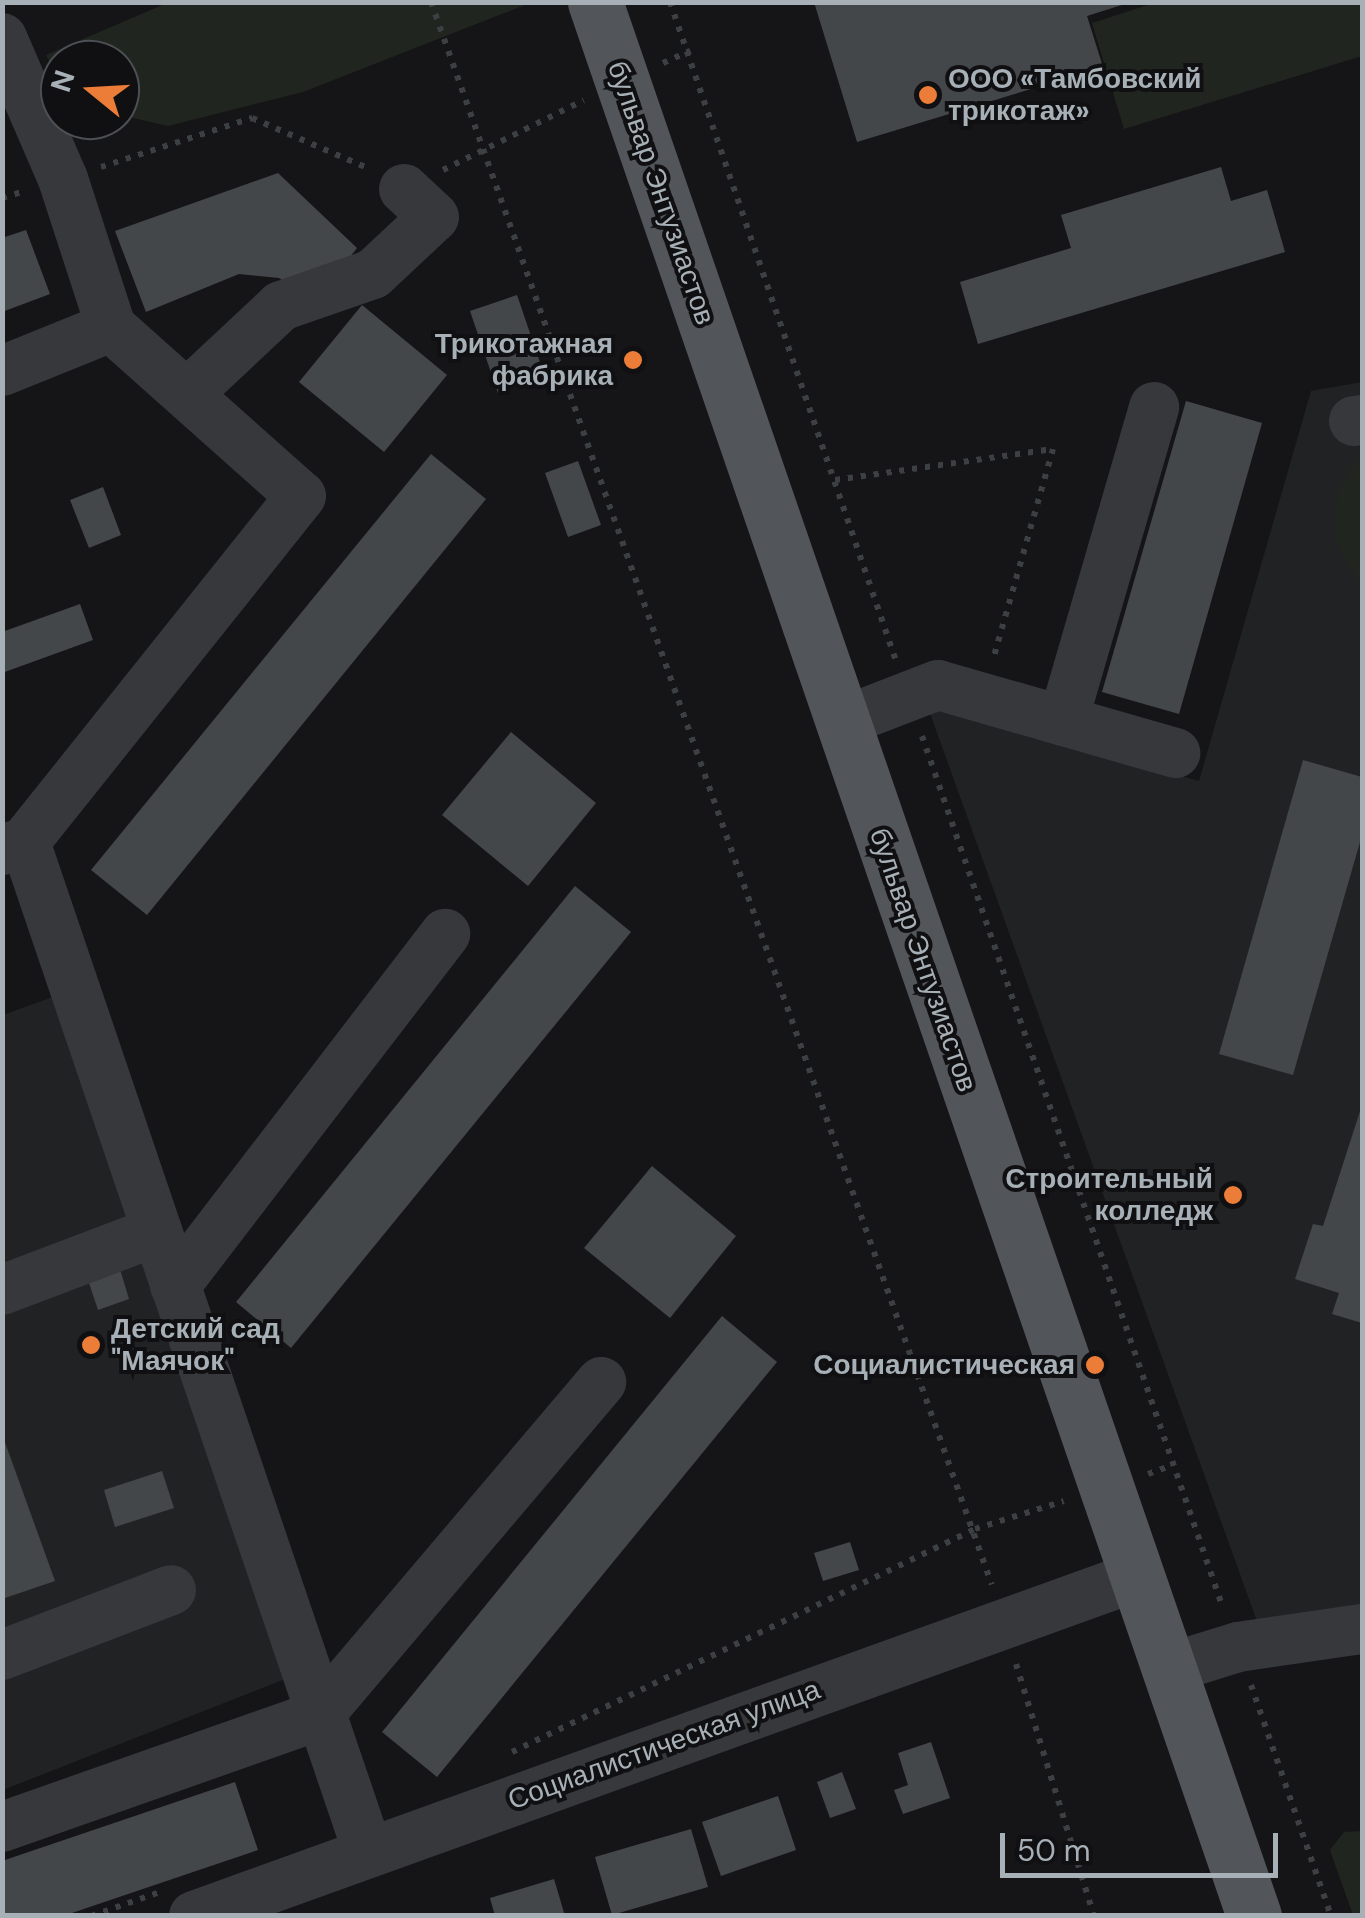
<!DOCTYPE html>
<meta charset="utf-8">
<style>
body{margin:0}
#map{position:relative;width:1365px;height:1918px;overflow:hidden;background:#151517;font-family:"DM Sans",sans-serif}
div>[style]{position:absolute}
[style*='--x']{left:calc(var(--x)*1px);top:calc(var(--y)*1px);width:calc(var(--w)*1px);rotate:calc(var(--a)*1deg)}
.built>*{inset:0;background:#212224}
.green>*{inset:0;background:#20261f}
.building>*{inset:0;background:#44474a}
.path>*{height:6px;margin-top:-3px;transform-origin:0;background:repeating-linear-gradient(90deg,#3c4042 0 5px,transparent 0 13px)}
.minor>*{height:50px;margin:-25px;padding:0 25px;transform-origin:25px;border-radius:25px;background:#36383b}
.major>*{height:55px;margin:-27.5px;padding:0 27.5px;transform-origin:27.5px;border-radius:27.5px;background:#52565a}
.dots>*{width:28px;height:28px;translate:-50% -50%;box-sizing:border-box;border:5px solid #101012;border-radius:50%}
span{translate:-50% -50%;white-space:nowrap;text-align:center;line-height:1.15;-webkit-text-stroke:8px #101012;paint-order:stroke}
.poi-label{font-size:28px;color:#a7b0b6;font-weight:700}
.left{translate:0 -50%;text-align:left}
.right{translate:-100% -50%;text-align:right}
.street-label{font-size:28px;color:#a7b0b6}
.frame{position:absolute;inset:0;border:5px solid #a7b0b6;pointer-events:none}
.north{position:absolute;left:40px;top:40px;width:100px;height:100px;box-sizing:border-box;background:#101012;border:2px solid #4c5054;border-radius:50%;rotate:288deg;font-size:28px;font-weight:700;line-height:40px;text-align:center;color:#a7b0b6}
.north::after{content:'';display:block;margin:auto;width:35px;height:45px;background:#ec7d38;clip-path:polygon(50% 0,100% 100%,50% 72%,0 100%)}
.scale{position:absolute;left:1000px;top:1833px;width:278px;height:45px;box-sizing:border-box;border:5px solid #a7b0b6;border-top:0;padding-left:12px;font-size:30px;line-height:35px;white-space:nowrap;color:#a7b0b6;-webkit-text-stroke:8px #101012;paint-order:stroke}
</style>
<div id="map">
<div class="built">
<div style="clip-path:polygon(1362px 382px,1362px 1608px,1258px 1624px,927px 705px,1199px 781px,1311px 391px)"></div>
<div style="clip-path:polygon(58px 995px,293px 1676px,3px 1790px,3px 1015px)"></div>
</div>
<div class="green">
<div style="clip-path:polygon(1157px 2px,1362px 3px,1362px 56px,1124px 129px,1092px 23px)"></div>
<div style="clip-path:polygon(167px 3px,167px 2px,530px 3px,303px 92px,168px 126px,120px 115px,120px 60px,60px 60px,60px 80px,46px 55px)"></div>
<div style="clip-path:polygon(1362px 453px,1362px 587px,1335px 540px,1337px 492px)"></div>
<div style="clip-path:polygon(1362px 1831px,1362px 1915px,1353px 1915px,1330px 1850px,1344px 1832px)"></div>
</div>
<div class="building">
<div style="clip-path:polygon(814px 2px,1128px 2px,1128px 3px,1087px 16px,1103px 67px,857px 142px)"></div>
<div style="clip-path:polygon(1221px 167px,1231px 201px,1267px 190px,1285px 252px,978px 344px,960px 282px,1071px 248px,1061px 215px)"></div>
<div style="clip-path:polygon(278px 173px,357px 248px,315px 302px,279px 278px,239px 274px,146px 312px,115px 231px)"></div>
<div style="clip-path:polygon(26px 230px,50px 294px,2px 312px,2px 238px)"></div>
<div style="clip-path:polygon(517px 295px,545px 377px,498px 393px,470px 311px)"></div>
<div style="clip-path:polygon(362px 305px,447px 375px,384px 452px,299px 382px)"></div>
<div style="clip-path:polygon(1186px 401px,1262px 423px,1179px 714px,1102px 692px)"></div>
<div style="clip-path:polygon(431px 454px,486px 499px,147px 915px,91px 870px)"></div>
<div style="clip-path:polygon(578px 461px,601px 525px,568px 537px,545px 473px)"></div>
<div style="clip-path:polygon(103px 487px,121px 535px,89px 548px,70px 500px)"></div>
<div style="clip-path:polygon(80px 604px,93px 640px,2px 673px,2px 632px)"></div>
<div style="clip-path:polygon(511px 732px,596px 803px,528px 886px,442px 815px)"></div>
<div style="clip-path:polygon(1303px 760px,1362px 777px,1362px 835px,1293px 1075px,1219px 1054px)"></div>
<div style="clip-path:polygon(575px 886px,631px 932px,291px 1348px,236px 1302px)"></div>
<div style="clip-path:polygon(1362px 1105px,1362px 1323px,1332px 1314px,1339px 1293px,1295px 1279px,1313px 1224px,1323px 1226px)"></div>
<div style="clip-path:polygon(652px 1166px,736px 1236px,670px 1318px,584px 1248px)"></div>
<div style="clip-path:polygon(119px 1266px,129px 1299px,98px 1310px,87px 1277px)"></div>
<div style="clip-path:polygon(722px 1316px,777px 1362px,437px 1777px,382px 1732px)"></div>
<div style="clip-path:polygon(2px 1434px,55px 1581px,2px 1599px)"></div>
<div style="clip-path:polygon(162px 1471px,174px 1508px,115px 1527px,104px 1490px)"></div>
<div style="clip-path:polygon(850px 1542px,859px 1570px,823px 1581px,814px 1553px)"></div>
<div style="clip-path:polygon(931px 1742px,950px 1798px,903px 1814px,894px 1790px,908px 1785px,898px 1753px)"></div>
<div style="clip-path:polygon(842px 1772px,856px 1809px,830px 1818px,817px 1782px)"></div>
<div style="clip-path:polygon(235px 1782px,258px 1850px,63px 1916px,2px 1916px,2px 1861px)"></div>
<div style="clip-path:polygon(778px 1796px,796px 1850px,721px 1876px,702px 1822px)"></div>
<div style="clip-path:polygon(691px 1829px,708px 1887px,612px 1915px,595px 1857px)"></div>
<div style="clip-path:polygon(554px 1879px,565px 1916px,495px 1916px,490px 1898px)"></div>
</div>
<div class="path">
<div style="--x:431;--y:2;--w:1679;--a:70.49"></div>
<div style="--x:670;--y:2;--w:694;--a:71.07"></div>
<div style="--x:663;--y:63;--w:30;--a:-24"></div>
<div style="--x:101;--y:167;--w:159;--a:-18"></div>
<div style="--x:252;--y:118;--w:129;--a:23.4"></div>
<div style="--x:443;--y:170;--w:157;--a:-26.4"></div>
<div style="--x:2;--y:198;--w:21;--a:-17"></div>
<div style="--x:835;--y:480;--w:220;--a:-8.1"></div>
<div style="--x:1053;--y:449;--w:219;--a:105.9"></div>
<div style="--x:922;--y:736;--w:922;--a:70.96"></div>
<div style="--x:1148;--y:1474;--w:23;--a:-20"></div>
<div style="--x:1016;--y:1664;--w:264;--a:72.8"></div>
<div style="--x:1251;--y:1685;--w:244;--a:70.9"></div>
<div style="--x:512;--y:1752;--w:514;--a:-25.72"></div>
<div style="--x:975;--y:1529;--w:93;--a:-17.5"></div>
<div style="--x:91;--y:1916;--w:70;--a:-19.2"></div>
</div>
<div class="minor">
<div style="--x:2;--y:38;--w:154;--a:66.6"></div>
<div style="--x:63;--y:179;--w:156;--a:72"></div>
<div style="--x:2;--y:371;--w:118;--a:-22"></div>
<div style="--x:111;--y:327;--w:254;--a:41.7"></div>
<div style="--x:301;--y:496;--w:443;--a:128.6"></div>
<div style="--x:187;--y:394;--w:129;--a:-43.1"></div>
<div style="--x:281;--y:306;--w:97;--a:-19.2"></div>
<div style="--x:373;--y:274;--w:83;--a:-43.1"></div>
<div style="--x:434;--y:217;--w:41;--a:-137"></div>
<div style="--x:1354;--y:421;--w:8;--a:-7"></div>
<div style="--x:1063;--y:721;--w:327;--a:-73.8"></div>
<div style="--x:842;--y:722;--w:103;--a:-21.1"></div>
<div style="--x:938;--y:685;--w:247;--a:16"></div>
<div style="--x:2;--y:850;--w:24;--a:-19"></div>
<div style="--x:25;--y:842;--w:1067;--a:71.24"></div>
<div style="--x:175;--y:1286;--w:444;--a:-52.5"></div>
<div style="--x:2;--y:1290;--w:166;--a:-20.8"></div>
<div style="--x:2;--y:1655;--w:181;--a:-21"></div>
<div style="--x:1167;--y:1669;--w:74;--a:-17.2"></div>
<div style="--x:1238;--y:1647;--w:125;--a:-8.3"></div>
<div style="--x:2;--y:1827;--w:335;--a:-19.4"></div>
<div style="--x:318;--y:1716;--w:438;--a:-49.7"></div>
<div style="--x:194;--y:1916;--w:1000;--a:-19.81"></div>
</div>
<div class="major">
<div style="--x:595;--y:2;--w:2024;--a:71"></div>
</div>
<div class="dots">
<div style="left:928px;top:95px;background:#ec7d38"></div>
<div style="left:633px;top:360px;background:#ec7d38"></div>
<div style="left:1233px;top:1195px;background:#ec7d38"></div>
<div style="left:91px;top:1345px;background:#ec7d38"></div>
<div style="left:1095px;top:1365px;background:#ec7d38"></div>
</div>
<div class="poi-label">
<span class="left" style="left:948px;top:95px">ООО «Тамбовский<br>трикотаж»</span>
<span class="right" style="left:613px;top:360px">Трикотажная<br>фабрика</span>
<span class="right" style="left:1213px;top:1195px">Строительный<br>колледж</span>
<span class="left" style="left:111px;top:1345px">Детский сад<br>"Маячок"</span>
<span class="right" style="left:1075px;top:1365px">Социалистическая</span>
</div>
<div class="street-label">
<span style="left:661px;top:193px;rotate:71deg">бульвар Энтузиастов</span>
<span style="left:923px;top:960px;rotate:71deg">бульвар Энтузиастов</span>
<span style="left:664px;top:1745px;rotate:-20deg">Социалистическая улица</span>
</div>
<div class="frame"></div>
<div class="north">N</div>
<div class="scale">50 m</div>
</div>
